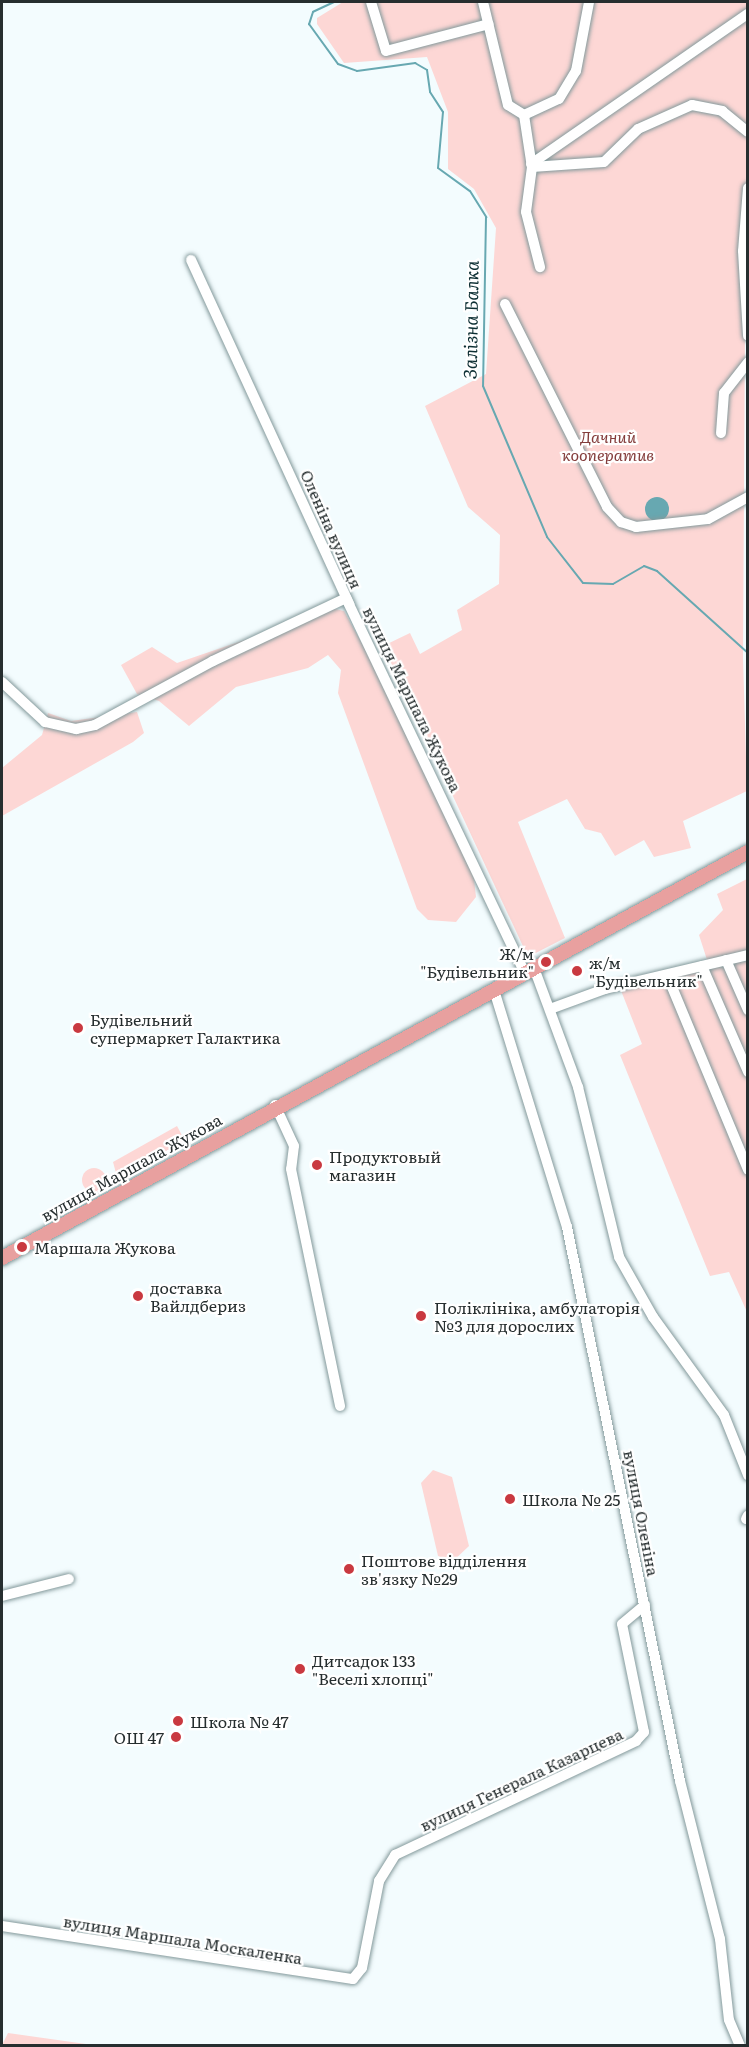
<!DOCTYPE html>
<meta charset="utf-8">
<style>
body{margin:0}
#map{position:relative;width:749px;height:2047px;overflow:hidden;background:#f3fcfe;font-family:Literata,serif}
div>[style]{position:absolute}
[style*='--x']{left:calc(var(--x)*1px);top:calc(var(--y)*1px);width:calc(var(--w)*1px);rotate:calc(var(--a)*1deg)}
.green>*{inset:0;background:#fdd7d5}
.round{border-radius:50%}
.water>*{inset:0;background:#67a8b1}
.stream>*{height:2px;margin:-1px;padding:0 1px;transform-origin:1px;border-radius:1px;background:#67a8b1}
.roads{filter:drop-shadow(0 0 2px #83999b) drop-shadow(0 0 2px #83999b)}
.minor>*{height:10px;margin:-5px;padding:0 5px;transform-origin:5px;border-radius:5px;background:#fff}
.major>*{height:14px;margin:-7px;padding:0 7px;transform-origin:7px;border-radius:7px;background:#e8a09f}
.dots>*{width:16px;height:16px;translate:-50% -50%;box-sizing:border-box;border:3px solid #fff;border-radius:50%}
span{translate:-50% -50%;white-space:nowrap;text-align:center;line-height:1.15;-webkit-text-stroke:4.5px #fff;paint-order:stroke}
.park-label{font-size:16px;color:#843d3c;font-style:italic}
.street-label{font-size:16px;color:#262e2f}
.poi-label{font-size:16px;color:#262e2f}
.right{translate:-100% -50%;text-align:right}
.left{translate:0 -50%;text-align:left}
.water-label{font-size:18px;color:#0d2f33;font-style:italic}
.frame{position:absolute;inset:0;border:3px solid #262e2f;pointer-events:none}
</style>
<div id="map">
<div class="green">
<div style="clip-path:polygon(343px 2px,747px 2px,743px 658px,747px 791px,683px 821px,691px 848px,654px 857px,644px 840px,615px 856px,601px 833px,585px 829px,567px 799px,518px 822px,565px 938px,528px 957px,383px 646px,410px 633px,420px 654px,462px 630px,457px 610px,499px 584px,500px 535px,468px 507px,425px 406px,486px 374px,496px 228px,474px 189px,448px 169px,448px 112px,427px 57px,344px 63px,317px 24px,317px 18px)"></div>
<div style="clip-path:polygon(335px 609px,344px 611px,376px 669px,473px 870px,476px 897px,456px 922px,428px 920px,417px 909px,338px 693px,341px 670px,328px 655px,308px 668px,236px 687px,189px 726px,159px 701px,137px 694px,121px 665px,152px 647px,177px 663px)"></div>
<div style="clip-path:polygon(137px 712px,144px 733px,133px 742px,2px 816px,2px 768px,42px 735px,48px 713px,71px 721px)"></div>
<div style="clip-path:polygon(747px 879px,747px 1312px,729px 1272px,710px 1276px,620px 1055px,642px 1044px,620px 988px,710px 969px,699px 935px,723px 910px,717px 894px)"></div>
<div style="clip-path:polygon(177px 1126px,185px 1141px,117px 1177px,113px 1162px)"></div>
<div class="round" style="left:82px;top:1168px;width:24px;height:24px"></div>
<div style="clip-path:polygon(433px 1470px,452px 1477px,469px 1546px,452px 1562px,438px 1556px,421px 1483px)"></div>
<div style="clip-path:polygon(8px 2033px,93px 2045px,2px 2045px)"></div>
</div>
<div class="water">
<div class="round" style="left:645px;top:497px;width:24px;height:24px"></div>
</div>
<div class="stream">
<div style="--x:334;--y:2;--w:23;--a:155"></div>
<div style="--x:313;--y:12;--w:13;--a:108"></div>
<div style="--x:309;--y:24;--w:49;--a:54.1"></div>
<div style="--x:338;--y:64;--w:20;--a:20"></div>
<div style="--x:357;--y:71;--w:59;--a:-7.9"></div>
<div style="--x:415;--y:63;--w:14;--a:30"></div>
<div style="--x:427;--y:70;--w:22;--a:82"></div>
<div style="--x:430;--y:92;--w:24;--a:57"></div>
<div style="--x:443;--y:112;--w:56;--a:95.1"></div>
<div style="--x:438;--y:168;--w:39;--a:36"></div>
<div style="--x:470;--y:191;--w:31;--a:58"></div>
<div style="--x:486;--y:217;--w:169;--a:91"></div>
<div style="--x:483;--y:386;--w:164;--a:67"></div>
<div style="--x:547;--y:537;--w:58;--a:52"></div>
<div style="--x:583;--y:583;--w:30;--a:2"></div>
<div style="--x:613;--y:584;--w:36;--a:-30"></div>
<div style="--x:644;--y:566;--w:14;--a:21"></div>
<div style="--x:657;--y:571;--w:122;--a:42"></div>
</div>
<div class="roads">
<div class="minor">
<div style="--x:371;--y:2;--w:51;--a:73"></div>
<div style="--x:386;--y:51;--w:106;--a:-14.7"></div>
<div style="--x:483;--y:2;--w:106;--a:76.4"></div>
<div style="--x:508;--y:105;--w:19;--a:32"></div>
<div style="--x:524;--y:115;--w:38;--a:-25"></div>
<div style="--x:559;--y:99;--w:33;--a:-59"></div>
<div style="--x:576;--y:71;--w:70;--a:-79.3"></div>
<div style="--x:524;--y:115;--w:53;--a:81.3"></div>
<div style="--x:532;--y:167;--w:72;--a:-4"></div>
<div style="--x:604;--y:162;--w:47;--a:-44.1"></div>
<div style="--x:638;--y:129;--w:59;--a:-24"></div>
<div style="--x:692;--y:105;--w:31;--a:11"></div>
<div style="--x:722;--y:111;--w:33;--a:39"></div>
<div style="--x:531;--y:164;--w:264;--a:-34.7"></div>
<div style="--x:532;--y:167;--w:45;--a:97.6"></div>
<div style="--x:526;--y:212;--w:57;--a:75.7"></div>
<div style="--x:748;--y:188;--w:63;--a:94.5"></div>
<div style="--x:743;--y:251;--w:85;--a:86.6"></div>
<div style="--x:191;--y:260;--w:379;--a:65.3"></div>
<div style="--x:505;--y:304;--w:227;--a:63.3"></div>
<div style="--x:607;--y:507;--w:21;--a:47"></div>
<div style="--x:621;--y:522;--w:16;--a:18"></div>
<div style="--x:636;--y:527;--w:72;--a:-6.3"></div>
<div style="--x:708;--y:519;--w:46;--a:-28.8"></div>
<div style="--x:721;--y:433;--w:40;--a:-85.7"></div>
<div style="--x:724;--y:393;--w:39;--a:-52"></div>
<div style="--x:2;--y:682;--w:59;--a:42.9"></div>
<div style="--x:45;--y:722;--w:32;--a:13"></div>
<div style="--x:76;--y:729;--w:19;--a:-12"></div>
<div style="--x:95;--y:725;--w:134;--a:-28.5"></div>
<div style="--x:213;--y:661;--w:147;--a:-25.3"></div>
<div style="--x:346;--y:598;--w:416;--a:64.5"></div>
<div style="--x:726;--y:960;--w:55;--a:66.3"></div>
<div style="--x:702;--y:966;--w:116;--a:66.5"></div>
<div style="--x:534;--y:968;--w:127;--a:69.7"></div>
<div style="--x:578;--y:1087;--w:175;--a:76.4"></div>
<div style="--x:619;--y:1257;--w:69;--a:60.5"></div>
<div style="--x:653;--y:1317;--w:121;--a:54.1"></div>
<div style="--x:724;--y:1415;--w:65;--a:68.2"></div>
<div style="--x:667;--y:975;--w:211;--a:67.4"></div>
<div style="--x:494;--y:990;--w:248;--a:72.9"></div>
<div style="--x:567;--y:1227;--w:565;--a:78.47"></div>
<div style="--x:680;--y:1781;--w:163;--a:75.8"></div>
<div style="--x:720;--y:1939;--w:81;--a:83.7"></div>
<div style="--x:729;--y:2020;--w:28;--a:67"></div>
<div style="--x:550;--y:1009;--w:59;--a:-20"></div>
<div style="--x:605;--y:989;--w:147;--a:-13.4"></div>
<div style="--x:275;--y:1105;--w:45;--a:65.1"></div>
<div style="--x:294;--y:1146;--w:23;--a:97"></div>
<div style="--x:291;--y:1169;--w:242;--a:78.3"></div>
<div style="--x:746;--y:1519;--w:4;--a:-63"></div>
<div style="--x:2;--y:1596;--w:69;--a:-14.2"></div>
<div style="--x:2;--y:1926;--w:355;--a:8.6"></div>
<div style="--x:353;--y:1979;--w:14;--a:-51"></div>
<div style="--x:362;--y:1968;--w:89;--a:-78.9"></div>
<div style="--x:379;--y:1881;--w:31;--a:-58"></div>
<div style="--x:395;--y:1855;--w:267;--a:-25.3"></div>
<div style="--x:636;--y:1741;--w:12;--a:-48"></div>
<div style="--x:644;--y:1732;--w:110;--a:-101.5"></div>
<div style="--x:622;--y:1624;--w:30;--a:-40"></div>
</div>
<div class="major">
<div style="--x:2;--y:1258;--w:849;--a:-28.56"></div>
</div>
</div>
<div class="dots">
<div style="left:546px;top:962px;background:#c93940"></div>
<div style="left:577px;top:971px;background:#c93940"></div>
<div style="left:78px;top:1028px;background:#c93940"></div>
<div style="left:317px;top:1165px;background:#c93940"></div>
<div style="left:22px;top:1247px;background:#c93940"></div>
<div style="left:138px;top:1296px;background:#c93940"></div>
<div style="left:421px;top:1316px;background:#c93940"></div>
<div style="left:510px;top:1499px;background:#c93940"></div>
<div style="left:349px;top:1569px;background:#c93940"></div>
<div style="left:300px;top:1669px;background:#c93940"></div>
<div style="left:178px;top:1721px;background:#c93940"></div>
<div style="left:176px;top:1737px;background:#c93940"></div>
</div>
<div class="park-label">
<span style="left:608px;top:445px">Дачний<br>кооператив</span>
</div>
<div class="street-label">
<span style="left:332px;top:529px;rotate:66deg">Оленіна вулиця</span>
<span style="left:413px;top:699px;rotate:64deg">вулиця Маршала Жукова</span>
<span style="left:131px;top:1167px;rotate:-29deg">вулиця Маршала Жукова</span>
<span style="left:642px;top:1513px;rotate:79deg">вулиця Оленіна</span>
<span style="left:521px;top:1779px;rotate:-25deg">вулиця Генерала Казарцева</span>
<span style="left:183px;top:1939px;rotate:9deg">вулиця Маршала Москаленка</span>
</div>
<div class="poi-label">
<span class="right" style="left:534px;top:962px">Ж/м<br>"Будівельник"</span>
<span class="left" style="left:589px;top:971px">ж/м<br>"Будівельник"</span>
<span class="left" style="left:90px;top:1028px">Будівельний<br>супермаркет Галактика</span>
<span class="left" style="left:329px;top:1165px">Продуктовый<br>магазин</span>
<span class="left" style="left:34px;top:1247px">Маршала Жукова</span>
<span class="left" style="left:150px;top:1296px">доставка<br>Вайлдбериз</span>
<span class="left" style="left:434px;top:1316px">Поліклініка, амбулаторія<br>№3 для дорослих</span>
<span class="left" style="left:522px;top:1499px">Школа № 25</span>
<span class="left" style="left:361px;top:1569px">Поштове відділення<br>зв'язку №29</span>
<span class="left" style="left:312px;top:1669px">Дитсадок 133<br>"Веселі хлопці"</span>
<span class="left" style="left:190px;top:1721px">Школа № 47</span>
<span class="right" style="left:164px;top:1737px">ОШ 47</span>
</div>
<div class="water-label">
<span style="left:471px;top:320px;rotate:-89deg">Залізна Балка</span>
</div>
<div class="frame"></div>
</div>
